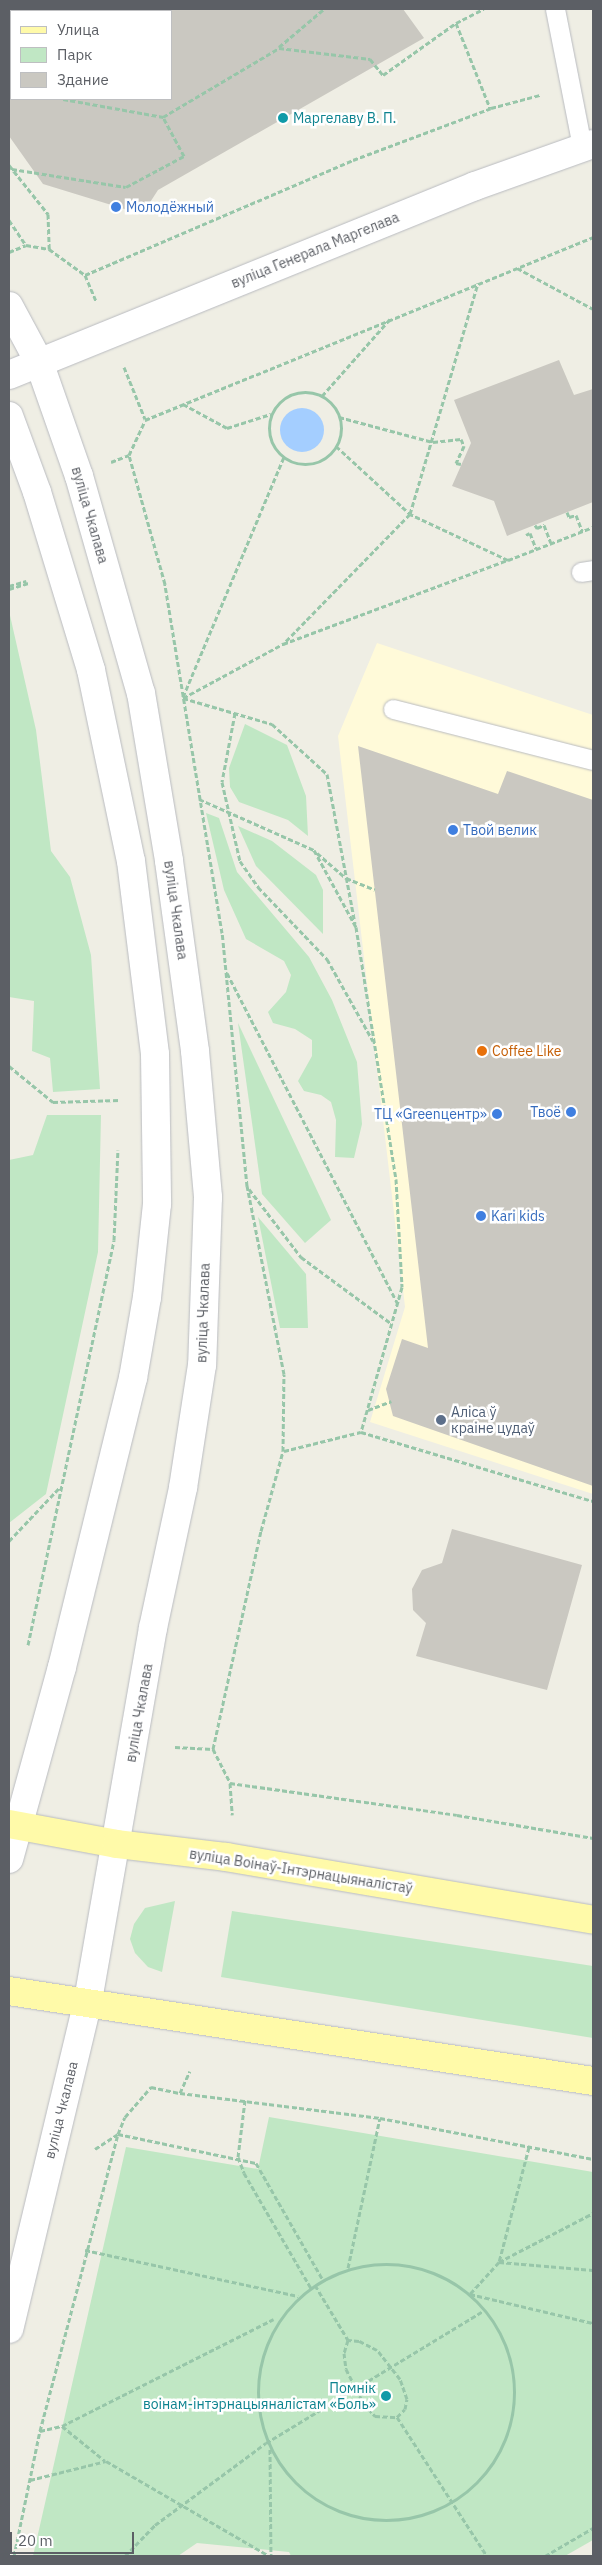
<!DOCTYPE html>
<meta charset="utf-8">
<style>
body{margin:0}
#map{position:relative;width:602px;height:2565px;overflow:hidden;background:#efeee4;font-family:"IBM Plex Sans",sans-serif}
div>[style]{position:absolute}
[style*='--x']{left:calc(var(--x)*1px);top:calc(var(--y)*1px);width:calc(var(--w)*1px);rotate:calc(var(--a)*1deg)}
.commercial>*{inset:0;background:#fffad9}
.green>*{inset:0;background:#c0e7c4}
.water>*{inset:0;background:#a4ceff}
.round{border-radius:50%}
.building>*{inset:0;background:#cac8c1}
.path>*{height:3px;margin-top:-1.5px;transform-origin:0;background:repeating-linear-gradient(90deg,#97c6a9 0 5px,transparent 0 7.5px)}
.path>.ring{margin:-1.5px;padding:0;box-sizing:content-box;background:none;border:3px solid #97c6a9;border-radius:50%}
.roads{filter:drop-shadow(0 0 1px #b9bbc0) drop-shadow(0 0 1px #b9bbc0)}
.lane>*{height:19px;margin:-9.5px;padding:0 9.5px;transform-origin:9.5px;border-radius:9.5px;background:#fff}
.street>*{height:28px;margin:-14px;padding:0 14px;transform-origin:14px;border-radius:14px;background:#fff}
.secondary>*{height:28px;margin:-14px;padding:0 14px;transform-origin:14px;border-radius:14px;background:#fff}
.primary>*{height:28px;margin:-14px;padding:0 14px;transform-origin:14px;border-radius:14px;background:#fffaa9}
.dots>*{width:14px;height:14px;translate:-50% -50%;box-sizing:border-box;border:2px solid #fff;border-radius:50%}
span{translate:-50% -50%;white-space:nowrap;text-align:center;line-height:1.15;-webkit-text-stroke:5px #fff;paint-order:stroke}
.culture-label{font-size:14px;color:#0d838f}
.left{translate:0 -50%;text-align:left}
.right{translate:-100% -50%;text-align:right}
.shop-label{font-size:14px;color:#366cbe}
.street-label{font-size:14px;color:#5c5f65}
.food-label{font-size:14px;color:#c56008}
.service-label{font-size:14px;color:#4e5e75}
.frame{position:absolute;inset:0;border:10px solid #5c5f65;pointer-events:none}
.legend{position:absolute;left:10px;top:10px;width:162px;height:90px;box-sizing:border-box;background:#fff;border:1px solid #bebfc1;margin:0;padding:6px 9px;list-style:none;font-size:15px;color:#5c5f65}
.legend li{display:flex;align-items:center;gap:10px;height:25px}
.legend b{width:25px;border:1px solid #bebfc1}
.scale{position:absolute;left:10px;top:2532px;width:124px;height:22px;box-sizing:border-box;border:2px solid #5c5f65;border-top:0;padding-left:6px;font-size:15px;line-height:18px;white-space:nowrap;color:#5c5f65;-webkit-text-stroke:4px #fff;paint-order:stroke}
</style>
<div id="map">
<div class="commercial">
<div style="clip-path:polygon(377px 643px,593px 715px,593px 1494px,370px 1422px,405px 1307px,338px 736px)"></div>
</div>
<div class="green">
<div style="clip-path:polygon(9px 611px,36px 730px,51px 851px,70px 877px,91px 955px,100px 1089px,53px 1092px,50px 1058px,32px 1051px,34px 1001px,9px 997px)"></div>
<div style="clip-path:polygon(245px 724px,287px 745px,306px 796px,308px 836px,288px 820px,239px 802px,230px 787px,229px 768px)"></div>
<div style="clip-path:polygon(206px 813px,219px 818px,237px 872px,309px 957px,332px 1000px,357px 1062px,362px 1124px,354px 1158px,335px 1157px,336px 1120px,331px 1102px,321px 1095px,304px 1091px,298px 1081px,312px 1056px,312px 1040px,295px 1029px,273px 1023px,268px 1012px,286px 992px,291px 975px,284px 961px,246px 939px,224px 890px)"></div>
<div style="clip-path:polygon(238px 826px,272px 841px,316px 875px,323px 890px,323px 934px,256px 866px)"></div>
<div style="clip-path:polygon(238px 1023px,331px 1220px,305px 1243px,262px 1194px)"></div>
<div style="clip-path:polygon(47px 1115px,101px 1115px,98px 1252px,46px 1494px,9px 1523px,9px 1160px,33px 1155px)"></div>
<div style="clip-path:polygon(258px 1217px,306px 1274px,308px 1328px,280px 1328px)"></div>
<div style="clip-path:polygon(175px 1901px,162px 1972px,148px 1967px,135px 1953px,130px 1939px,134px 1924px,145px 1908px)"></div>
<div style="clip-path:polygon(232px 1911px,593px 1966px,593px 2038px,221px 1977px)"></div>
<div style="clip-path:polygon(269px 2117px,593px 2172px,593px 2540px,565px 2556px,291px 2556px,289px 2552px,197px 2543px,178px 2556px,33px 2556px,126px 2147px,258px 2169px)"></div>
</div>
<div class="water">
<div class="round" style="left:280px;top:408px;width:44px;height:44px"></div>
</div>
<div class="building">
<div style="clip-path:polygon(171px 9px,403px 9px,424px 38px,158px 190px,147px 207px,131px 211px,43px 184px,9px 136px,9px 99px,171px 99px)"></div>
<div style="clip-path:polygon(559px 360px,574px 395px,593px 389px,593px 502px,507px 536px,494px 501px,452px 486px,471px 443px,454px 400px)"></div>
<div style="clip-path:polygon(358px 746px,498px 794px,507px 771px,593px 800px,593px 1486px,393px 1416px,386px 1389px,402px 1339px,428px 1348px)"></div>
<div style="clip-path:polygon(452px 1529px,582px 1565px,547px 1690px,416px 1656px,426px 1623px,413px 1610px,412px 1589px,422px 1570px,442px 1563px)"></div>
</div>
<div class="path">
<div style="--x:9;--y:17;--w:4;--a:63"></div>
<div style="--x:456;--y:23;--w:92;--a:68.2"></div>
<div style="--x:279;--y:47;--w:59;--a:-40.2"></div>
<div style="--x:63;--y:99;--w:102;--a:10.2"></div>
<div style="--x:163;--y:117;--w:135;--a:-30.7"></div>
<div style="--x:279;--y:48;--w:92;--a:6.9"></div>
<div style="--x:370;--y:59;--w:21;--a:51"></div>
<div style="--x:383;--y:75;--w:90;--a:-35.5"></div>
<div style="--x:456;--y:23;--w:31;--a:-27"></div>
<div style="--x:9;--y:165;--w:63;--a:51.5"></div>
<div style="--x:48;--y:214;--w:35;--a:88"></div>
<div style="--x:12;--y:169;--w:115;--a:9"></div>
<div style="--x:126;--y:187;--w:66;--a:-28.1"></div>
<div style="--x:184;--y:156;--w:44;--a:-118.3"></div>
<div style="--x:9;--y:220;--w:30;--a:56"></div>
<div style="--x:9;--y:252;--w:18;--a:-22"></div>
<div style="--x:26;--y:245;--w:23;--a:10"></div>
<div style="--x:49;--y:249;--w:44;--a:35.8"></div>
<div style="--x:85;--y:275;--w:28;--a:67"></div>
<div style="--x:517;--y:268;--w:86;--a:28.3"></div>
<div style="--x:85;--y:275;--w:292;--a:-23.2"></div>
<div style="--x:353;--y:160;--w:147;--a:-20.6"></div>
<div style="--x:491;--y:108;--w:51;--a:-14.9"></div>
<div style="--x:124;--y:367;--w:56;--a:68"></div>
<div class="ring" style="left:269px;top:392px;width:69px;height:69px"></div>
<div style="--x:322;--y:396;--w:104;--a:-48.5"></div>
<div style="--x:183;--y:404;--w:50;--a:28.6"></div>
<div style="--x:227;--y:428;--w:46;--a:-17.7"></div>
<div style="--x:339;--y:417;--w:97;--a:14.9"></div>
<div style="--x:433;--y:442;--w:28;--a:-6"></div>
<div style="--x:461;--y:439;--w:8;--a:67"></div>
<div style="--x:464;--y:446;--w:19;--a:115"></div>
<div style="--x:456;--y:463;--w:5;--a:11"></div>
<div style="--x:336;--y:446;--w:100;--a:42.6"></div>
<div style="--x:410;--y:514;--w:241;--a:-73.6"></div>
<div style="--x:111;--y:462;--w:19;--a:-21"></div>
<div style="--x:567;--y:512;--w:5;--a:68"></div>
<div style="--x:569;--y:517;--w:7;--a:-16"></div>
<div style="--x:576;--y:515;--w:17;--a:69"></div>
<div style="--x:535;--y:525;--w:4;--a:56"></div>
<div style="--x:537;--y:528;--w:8;--a:-23"></div>
<div style="--x:544;--y:525;--w:19;--a:69"></div>
<div style="--x:526;--y:535;--w:4;--a:-27"></div>
<div style="--x:530;--y:533;--w:17;--a:69"></div>
<div style="--x:508;--y:560;--w:91;--a:-21.2"></div>
<div style="--x:9;--y:586;--w:18;--a:-16"></div>
<div style="--x:9;--y:589;--w:21;--a:-17"></div>
<div style="--x:183;--y:697;--w:260;--a:-67.2"></div>
<div style="--x:183;--y:698;--w:114;--a:-28.4"></div>
<div style="--x:283;--y:644;--w:240;--a:-20.5"></div>
<div style="--x:508;--y:560;--w:108;--a:-154.9"></div>
<div style="--x:410;--y:514;--w:182;--a:134.3"></div>
<div style="--x:183;--y:698;--w:93;--a:16.3"></div>
<div style="--x:272;--y:724;--w:74;--a:42.3"></div>
<div style="--x:327;--y:774;--w:152;--a:79.4"></div>
<div style="--x:235;--y:713;--w:70;--a:100.7"></div>
<div style="--x:222;--y:782;--w:81;--a:77.2"></div>
<div style="--x:240;--y:861;--w:32;--a:55"></div>
<div style="--x:258;--y:887;--w:100;--a:46.2"></div>
<div style="--x:327;--y:959;--w:94;--a:60.7"></div>
<div style="--x:199;--y:799;--w:126;--a:23.9"></div>
<div style="--x:314;--y:850;--w:88;--a:61.4"></div>
<div style="--x:356;--y:927;--w:255;--a:81"></div>
<div style="--x:396;--y:1179;--w:108;--a:86.8"></div>
<div style="--x:402;--y:1287;--w:151;--a:105.8"></div>
<div style="--x:317;--y:853;--w:38;--a:41"></div>
<div style="--x:346;--y:878;--w:31;--a:22"></div>
<div style="--x:227;--y:973;--w:371;--a:62.7"></div>
<div style="--x:9;--y:1066;--w:57;--a:39.3"></div>
<div style="--x:53;--y:1102;--w:67;--a:-1.7"></div>
<div style="--x:249;--y:1189;--w:86;--a:52.6"></div>
<div style="--x:301;--y:1257;--w:113;--a:36.4"></div>
<div style="--x:368;--y:1410;--w:25;--a:-21"></div>
<div style="--x:284;--y:1451;--w:79;--a:-13.9"></div>
<div style="--x:361;--y:1432;--w:242;--a:16.6"></div>
<div style="--x:9;--y:1541;--w:74;--a:-46.6"></div>
<div style="--x:28;--y:1645;--w:414;--a:-78"></div>
<div style="--x:114;--y:1240;--w:90;--a:-87.5"></div>
<div style="--x:175;--y:1747;--w:38;--a:3"></div>
<div style="--x:213;--y:1749;--w:38;--a:63"></div>
<div style="--x:230;--y:1783;--w:32;--a:86"></div>
<div style="--x:213;--y:1749;--w:223;--a:-77.6"></div>
<div style="--x:261;--y:1531;--w:83;--a:-74.6"></div>
<div style="--x:283;--y:1451;--w:77;--a:-89.3"></div>
<div style="--x:284;--y:1374;--w:192;--a:-101.1"></div>
<div style="--x:247;--y:1186;--w:254;--a:-95.6"></div>
<div style="--x:222;--y:933;--w:354;--a:-99.3"></div>
<div style="--x:165;--y:584;--w:134;--a:-105.6"></div>
<div style="--x:129;--y:455;--w:38;--a:-65"></div>
<div style="--x:145;--y:420;--w:484;--a:-22.2"></div>
<div style="--x:230;--y:1783;--w:229;--a:8"></div>
<div style="--x:457;--y:1815;--w:138;--a:9.6"></div>
<div style="--x:180;--y:2093;--w:202;--a:7.1"></div>
<div style="--x:380;--y:2118;--w:217;--a:10.9"></div>
<div style="--x:245;--y:2100;--w:57;--a:97"></div>
<div style="--x:238;--y:2157;--w:17;--a:69"></div>
<div style="--x:244;--y:2173;--w:133;--a:59.8"></div>
<div style="--x:529;--y:2147;--w:119;--a:104.6"></div>
<div style="--x:499;--y:2262;--w:43;--a:132.2"></div>
<div style="--x:470;--y:2294;--w:126;--a:13.3"></div>
<div style="--x:95;--y:2149;--w:27;--a:-33"></div>
<div style="--x:118;--y:2134;--w:18;--a:-68"></div>
<div style="--x:125;--y:2117;--w:40;--a:-49"></div>
<div style="--x:151;--y:2087;--w:30;--a:12"></div>
<div style="--x:180;--y:2093;--w:24;--a:-66"></div>
<div style="--x:85;--y:2250;--w:218;--a:12.2"></div>
<div style="--x:499;--y:2262;--w:106;--a:-27.5"></div>
<div style="--x:499;--y:2262;--w:94;--a:4.9"></div>
<div class="ring" style="left:258px;top:2264px;width:253px;height:253px"></div>
<div style="--x:348;--y:2268;--w:153;--a:-78"></div>
<div style="--x:315;--y:2285;--w:64;--a:59"></div>
<div style="--x:348;--y:2340;--w:14;--a:107"></div>
<div style="--x:344;--y:2353;--w:16;--a:83"></div>
<div style="--x:346;--y:2369;--w:38;--a:63"></div>
<div style="--x:363;--y:2403;--w:18;--a:47"></div>
<div style="--x:375;--y:2416;--w:22;--a:3"></div>
<div style="--x:397;--y:2417;--w:11;--a:-45"></div>
<div style="--x:405;--y:2409;--w:10;--a:-79"></div>
<div style="--x:407;--y:2399;--w:21;--a:-109"></div>
<div style="--x:400;--y:2379;--w:37;--a:-128"></div>
<div style="--x:377;--y:2350;--w:20;--a:-153"></div>
<div style="--x:359;--y:2341;--w:11;--a:-175"></div>
<div style="--x:397;--y:2417;--w:166;--a:57.1"></div>
<div style="--x:62;--y:2426;--w:55;--a:39.1"></div>
<div style="--x:40;--y:2431;--w:23;--a:-13"></div>
<div style="--x:62;--y:2426;--w:237;--a:-26.8"></div>
<div style="--x:270;--y:2449;--w:107;--a:89.5"></div>
<div style="--x:30;--y:2480;--w:78;--a:-14"></div>
<div style="--x:106;--y:2461;--w:189;--a:30.2"></div>
<div style="--x:14;--y:2556;--w:128;--a:-78.3"></div>
<div style="--x:40;--y:2431;--w:307;--a:-75.3"></div>
<div style="--x:118;--y:2134;--w:141;--a:11.9"></div>
<div style="--x:256;--y:2163;--w:135;--a:60.2"></div>
<div style="--x:125;--y:2556;--w:43;--a:-45.9"></div>
<div style="--x:155;--y:2525;--w:138;--a:-36.5"></div>
<div style="--x:266;--y:2443;--w:256;--a:-31.3"></div>
<div style="--x:545;--y:2556;--w:56;--a:-30.3"></div>
</div>
<div class="roads">
<div class="lane">
<div style="--x:555;--y:9;--w:140;--a:78.9"></div>
<div style="--x:581;--y:572;--w:12;--a:-9"></div>
<div style="--x:393;--y:709;--w:206;--a:14.3"></div>
</div>
<div class="street">
<div style="--x:9;--y:375;--w:503;--a:-22.08"></div>
<div style="--x:475;--y:186;--w:125;--a:-19.6"></div>
</div>
<div class="secondary">
<div style="--x:9;--y:306;--w:64;--a:61.8"></div>
<div style="--x:39;--y:362;--w:121;--a:70.7"></div>
<div style="--x:79;--y:476;--w:226;--a:74.1"></div>
<div style="--x:141;--y:693;--w:170;--a:80.5"></div>
<div style="--x:169;--y:861;--w:192;--a:82.2"></div>
<div style="--x:195;--y:1051;--w:147;--a:84.9"></div>
<div style="--x:208;--y:1197;--w:168;--a:92"></div>
<div style="--x:202;--y:1365;--w:124;--a:98.8"></div>
<div style="--x:183;--y:1488;--w:143;--a:102.1"></div>
<div style="--x:153;--y:1628;--w:383;--a:99.9"></div>
<div style="--x:87;--y:2005;--w:333;--a:103.5"></div>
<div style="--x:9;--y:416;--w:81;--a:69.8"></div>
<div style="--x:37;--y:492;--w:186;--a:73.1"></div>
<div style="--x:91;--y:670;--w:195;--a:78.2"></div>
<div style="--x:131;--y:861;--w:194;--a:82.9"></div>
<div style="--x:155;--y:1054;--w:150;--a:89.2"></div>
<div style="--x:157;--y:1204;--w:94;--a:96.1"></div>
<div style="--x:147;--y:1297;--w:82;--a:99.8"></div>
<div style="--x:133;--y:1378;--w:298;--a:103.8"></div>
<div style="--x:62;--y:1667;--w:199;--a:105.4"></div>
</div>
<div class="primary">
<div style="--x:9;--y:1824;--w:110;--a:10.5"></div>
<div style="--x:117;--y:1844;--w:110;--a:6.8"></div>
<div style="--x:226;--y:1857;--w:372;--a:9.7"></div>
<div style="--x:9;--y:1991;--w:591;--a:8.76"></div>
</div>
</div>
<div class="dots">
<div style="left:283px;top:118px;background:#0f9aa8"></div>
<div style="left:116px;top:207px;background:#3f7fe0"></div>
<div style="left:453px;top:830px;background:#3f7fe0"></div>
<div style="left:482px;top:1051px;background:#e8710a"></div>
<div style="left:571px;top:1112px;background:#3f7fe0"></div>
<div style="left:497px;top:1114px;background:#3f7fe0"></div>
<div style="left:481px;top:1216px;background:#3f7fe0"></div>
<div style="left:441px;top:1420px;background:#5c6f8a"></div>
<div style="left:386px;top:2396px;background:#0f9aa8"></div>
</div>
<div class="culture-label">
<span class="left" style="left:293px;top:118px">Маргелаву В. П.</span>
<span class="right" style="left:376px;top:2396px">Помнік<br>воінам-інтэрнацыяналістам «Боль»</span>
</div>
<div class="shop-label">
<span class="left" style="left:126px;top:207px">Молодёжный</span>
<span class="left" style="left:463px;top:830px">Твой велик</span>
<span class="right" style="left:561px;top:1112px">Твоё</span>
<span class="right" style="left:487px;top:1114px">ТЦ «Greenцентр»</span>
<span class="left" style="left:491px;top:1216px">Kari kids</span>
</div>
<div class="street-label">
<span style="left:315px;top:250px;rotate:-22deg">вуліца Генерала Маргелава</span>
<span style="left:90px;top:515px;rotate:74deg">вуліца Чкалава</span>
<span style="left:176px;top:910px;rotate:82deg">вуліца Чкалава</span>
<span style="left:203px;top:1313px;rotate:-88deg">вуліца Чкалава</span>
<span style="left:139px;top:1713px;rotate:-80deg">вуліца Чкалава</span>
<span style="left:301px;top:1871px;rotate:9deg">вуліца Воінаў-Інтэрнацыяналістаў</span>
<span style="left:61px;top:2110px;rotate:-76deg">вуліца Чкалава</span>
</div>
<div class="food-label">
<span class="left" style="left:492px;top:1051px">Coffee Like</span>
</div>
<div class="service-label">
<span class="left" style="left:451px;top:1420px">Аліса ў<br>краіне цудаў</span>
</div>
<div class="frame"></div>
<ul class="legend">
<li><b style="height:6px;background:#fffaa9"></b>Улица</li>
<li><b style="height:14px;background:#c0e7c4"></b>Парк</li>
<li><b style="height:14px;background:#cac8c1"></b>Здание</li>
</ul>
<div class="scale">20 m</div>
</div>
